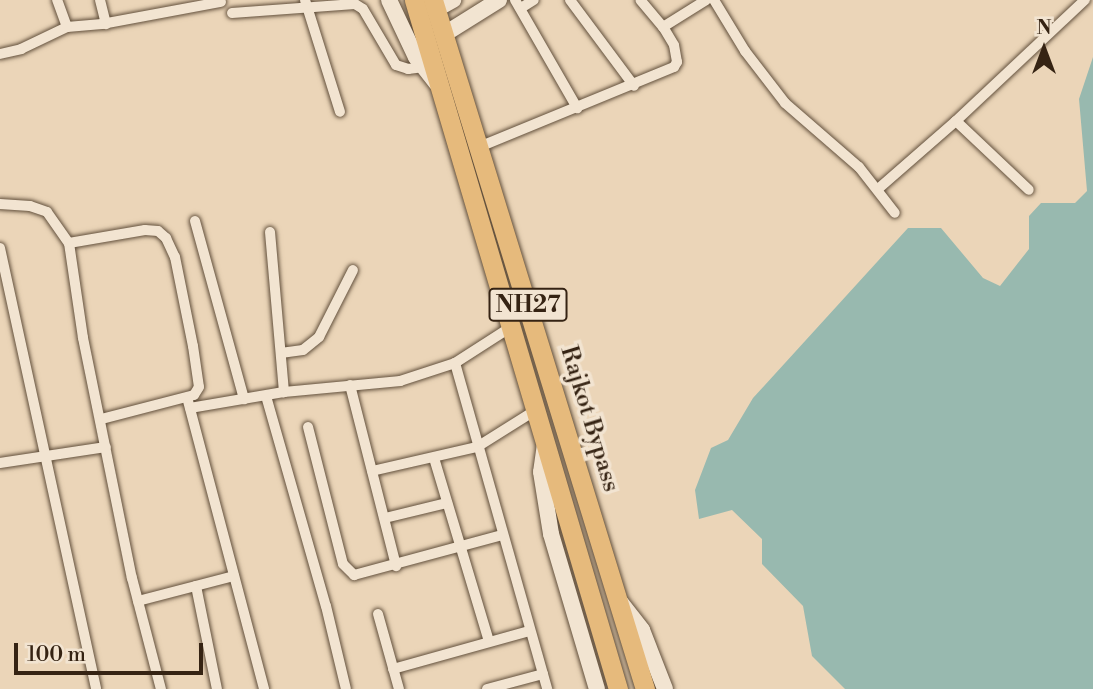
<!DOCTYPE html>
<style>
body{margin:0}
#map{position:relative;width:1093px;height:689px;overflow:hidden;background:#ebd5b8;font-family:"Libre Bodoni",serif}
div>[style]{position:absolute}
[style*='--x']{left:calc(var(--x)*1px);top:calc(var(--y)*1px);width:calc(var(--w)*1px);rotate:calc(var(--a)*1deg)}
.water>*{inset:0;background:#98b9af}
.roads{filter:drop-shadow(0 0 2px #62503c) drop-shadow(0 0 2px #62503c)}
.street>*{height:10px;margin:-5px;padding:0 5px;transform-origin:5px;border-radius:5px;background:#f2e4d1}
.secondary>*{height:16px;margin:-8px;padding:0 8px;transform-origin:8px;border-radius:8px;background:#f2e4d1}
.highway>*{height:19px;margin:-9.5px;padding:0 9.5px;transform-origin:9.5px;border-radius:9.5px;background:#e6ba7c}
span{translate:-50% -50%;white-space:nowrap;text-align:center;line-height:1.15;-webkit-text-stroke:7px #f2e4d1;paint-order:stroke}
.shield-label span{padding:2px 5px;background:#f2e4d1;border:2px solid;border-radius:5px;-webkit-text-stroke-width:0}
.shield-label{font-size:23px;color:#352313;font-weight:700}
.street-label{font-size:24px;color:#352313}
.north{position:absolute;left:1009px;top:14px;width:70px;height:70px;-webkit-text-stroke:5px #f2e4d1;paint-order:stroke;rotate:0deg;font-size:19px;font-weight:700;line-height:28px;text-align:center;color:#352313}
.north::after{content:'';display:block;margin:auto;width:24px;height:32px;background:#352313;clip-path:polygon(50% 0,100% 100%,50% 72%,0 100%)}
.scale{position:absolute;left:14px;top:643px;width:189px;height:32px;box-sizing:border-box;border:4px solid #352313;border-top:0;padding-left:9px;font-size:21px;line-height:24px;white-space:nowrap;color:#352313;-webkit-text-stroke:5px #f2e4d1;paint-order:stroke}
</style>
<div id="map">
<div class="water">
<div style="clip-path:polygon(1093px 57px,1093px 689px,845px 689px,812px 656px,803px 606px,762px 564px,762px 539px,732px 510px,699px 519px,695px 490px,711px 448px,728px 440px,753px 398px,908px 228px,941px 228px,983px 278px,1000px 286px,1029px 249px,1029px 216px,1041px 203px,1075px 203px,1087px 191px,1079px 99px)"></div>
</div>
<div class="roads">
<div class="street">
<div style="--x:100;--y:0;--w:25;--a:76"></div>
<div style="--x:305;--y:0;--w:117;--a:72.6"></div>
<div style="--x:515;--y:0;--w:125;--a:60.1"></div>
<div style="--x:570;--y:0;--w:107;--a:53.3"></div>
<div style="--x:714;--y:0;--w:60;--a:58.7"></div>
<div style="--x:745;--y:51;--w:66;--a:52.4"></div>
<div style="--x:785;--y:103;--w:98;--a:40.9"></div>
<div style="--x:859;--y:167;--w:58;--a:52"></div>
<div style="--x:521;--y:8;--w:15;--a:-32"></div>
<div style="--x:232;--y:13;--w:123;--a:-4.2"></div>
<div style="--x:355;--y:4;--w:9;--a:32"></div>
<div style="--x:363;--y:9;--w:65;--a:59.5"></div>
<div style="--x:396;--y:65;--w:13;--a:18"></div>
<div style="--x:408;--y:69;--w:16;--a:-7"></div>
<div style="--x:67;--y:27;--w:35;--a:-5"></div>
<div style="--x:102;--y:24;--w:121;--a:-10.5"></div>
<div style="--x:663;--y:27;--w:51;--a:-32.1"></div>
<div style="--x:0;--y:54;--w:22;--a:-13"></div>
<div style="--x:21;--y:49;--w:51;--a:-25.6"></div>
<div style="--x:67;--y:27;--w:29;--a:-110"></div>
<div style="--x:956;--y:121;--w:100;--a:43.4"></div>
<div style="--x:479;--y:147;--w:211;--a:-22.3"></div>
<div style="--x:674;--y:67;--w:6;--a:-59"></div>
<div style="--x:677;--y:62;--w:17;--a:-100"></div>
<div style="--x:674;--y:45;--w:21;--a:-121"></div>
<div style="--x:663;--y:27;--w:35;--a:-130"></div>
<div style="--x:878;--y:189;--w:103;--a:-41.1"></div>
<div style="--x:956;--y:121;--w:177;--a:-43.2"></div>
<div style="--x:0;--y:204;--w:30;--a:4"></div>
<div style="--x:30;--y:206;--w:18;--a:19"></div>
<div style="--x:47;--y:212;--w:38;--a:55"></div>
<div style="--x:69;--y:243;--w:96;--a:81.6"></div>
<div style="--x:83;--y:338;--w:245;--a:78.5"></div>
<div style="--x:132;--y:578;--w:115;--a:75.4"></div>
<div style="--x:195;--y:221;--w:185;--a:74.6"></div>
<div style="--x:270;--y:232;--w:161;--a:85"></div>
<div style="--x:69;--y:243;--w:77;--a:-9.7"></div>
<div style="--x:145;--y:230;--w:13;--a:4"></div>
<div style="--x:158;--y:231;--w:11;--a:41"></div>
<div style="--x:166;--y:238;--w:21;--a:65"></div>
<div style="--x:175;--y:257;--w:91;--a:78.6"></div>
<div style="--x:193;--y:346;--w:41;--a:81.7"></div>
<div style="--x:199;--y:387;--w:9;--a:122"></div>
<div style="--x:194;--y:395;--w:96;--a:165.5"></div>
<div style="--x:0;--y:248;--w:451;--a:77.7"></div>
<div style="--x:281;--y:353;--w:22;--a:-8"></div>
<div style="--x:303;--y:350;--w:21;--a:-39"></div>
<div style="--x:319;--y:337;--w:75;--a:-63.1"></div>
<div style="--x:455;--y:363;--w:339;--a:74.2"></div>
<div style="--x:350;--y:385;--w:187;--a:75.7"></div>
<div style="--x:266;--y:396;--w:218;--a:74.1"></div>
<div style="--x:326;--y:606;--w:85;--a:76.5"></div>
<div style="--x:188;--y:401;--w:298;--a:75.2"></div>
<div style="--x:190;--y:408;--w:95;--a:-9.7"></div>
<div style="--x:284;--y:392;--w:117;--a:-5.4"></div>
<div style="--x:400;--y:381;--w:58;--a:-18.1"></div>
<div style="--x:455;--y:363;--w:67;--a:-32.7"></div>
<div style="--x:308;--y:427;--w:141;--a:75.7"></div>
<div style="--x:343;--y:564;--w:16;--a:45"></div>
<div style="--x:354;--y:575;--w:153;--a:-15.1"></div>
<div style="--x:434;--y:458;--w:191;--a:73.3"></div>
<div style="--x:0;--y:463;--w:107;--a:-8.6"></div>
<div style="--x:372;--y:471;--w:108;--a:-12.9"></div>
<div style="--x:477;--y:447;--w:70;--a:-32.1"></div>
<div style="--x:385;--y:518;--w:64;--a:-13.6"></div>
<div style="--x:196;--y:586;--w:105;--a:78.5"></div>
<div style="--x:138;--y:601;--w:99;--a:-14.6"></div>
<div style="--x:378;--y:614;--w:78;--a:74.4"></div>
<div style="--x:393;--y:669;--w:141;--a:-15.6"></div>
<div style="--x:487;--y:689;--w:58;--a:-15"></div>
</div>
<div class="secondary">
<div style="--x:389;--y:0;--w:63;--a:64.7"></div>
<div style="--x:416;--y:57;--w:33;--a:52"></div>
<div style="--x:435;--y:10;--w:21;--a:-29"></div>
<div style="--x:443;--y:35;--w:66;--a:-32"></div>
<div style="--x:545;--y:444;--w:28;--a:98"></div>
<div style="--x:541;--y:472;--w:63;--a:80.8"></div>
<div style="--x:551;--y:534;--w:162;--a:73.5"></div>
<div style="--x:621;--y:603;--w:34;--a:52"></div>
<div style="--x:642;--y:630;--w:63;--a:68.7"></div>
</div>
<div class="highway">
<div style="--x:414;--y:0;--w:719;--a:73.51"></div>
<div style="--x:433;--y:0;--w:721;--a:72.9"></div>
</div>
</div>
<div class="shield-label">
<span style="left:528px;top:305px">NH27</span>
</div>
<div class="street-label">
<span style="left:589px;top:419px;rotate:73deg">Rajkot Bypass</span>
</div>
<div class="north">N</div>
<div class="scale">100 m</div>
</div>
